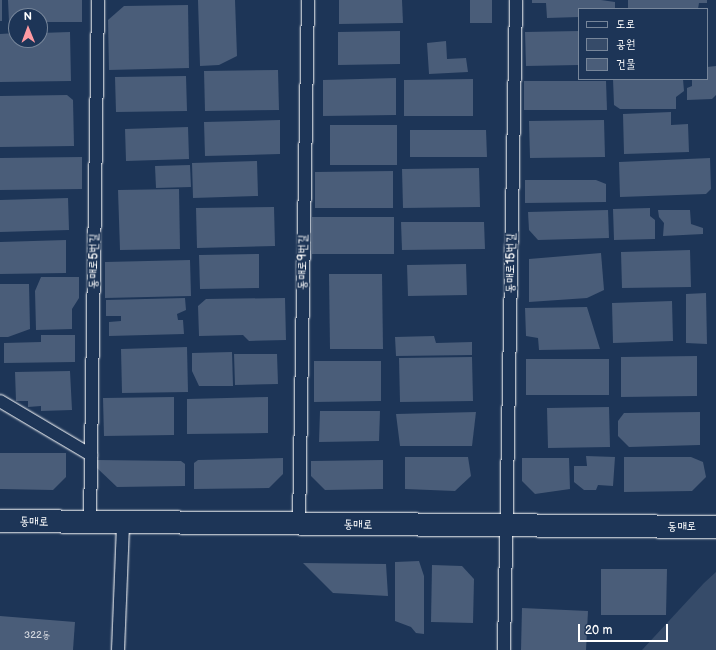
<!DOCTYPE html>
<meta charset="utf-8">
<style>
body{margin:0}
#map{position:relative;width:716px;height:650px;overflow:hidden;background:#1d3557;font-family:"Balsamiq Sans","Poor Story",sans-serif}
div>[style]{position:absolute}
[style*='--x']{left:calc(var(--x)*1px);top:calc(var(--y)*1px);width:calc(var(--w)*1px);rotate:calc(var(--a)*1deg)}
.green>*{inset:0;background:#364b69}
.building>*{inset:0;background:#4a5d79}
.roads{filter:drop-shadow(0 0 1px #fff) drop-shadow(0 0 1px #fff)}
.service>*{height:12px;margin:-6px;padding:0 6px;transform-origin:6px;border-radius:6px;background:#1d3557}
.tertiary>*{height:22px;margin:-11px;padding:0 11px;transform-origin:11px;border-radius:11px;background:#1d3557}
span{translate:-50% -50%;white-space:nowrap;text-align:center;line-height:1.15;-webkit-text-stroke:3.5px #1d3557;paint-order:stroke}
.number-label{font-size:10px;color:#d2d6de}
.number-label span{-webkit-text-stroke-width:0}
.street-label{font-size:12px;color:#fff}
.legend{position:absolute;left:578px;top:8px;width:130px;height:72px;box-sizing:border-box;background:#1d3557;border:1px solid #77869a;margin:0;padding:5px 7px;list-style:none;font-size:12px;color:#fff}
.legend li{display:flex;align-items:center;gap:8px;height:20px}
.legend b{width:20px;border:1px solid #77869a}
.north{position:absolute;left:8px;top:8px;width:40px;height:40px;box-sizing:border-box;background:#1d3557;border:1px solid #77869a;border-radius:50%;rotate:359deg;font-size:11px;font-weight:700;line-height:16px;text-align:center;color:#fff}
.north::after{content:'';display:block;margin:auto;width:14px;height:18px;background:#ff9aa2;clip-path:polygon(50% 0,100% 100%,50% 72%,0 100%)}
.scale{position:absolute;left:578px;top:624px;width:90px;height:18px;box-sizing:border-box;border:2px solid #fff;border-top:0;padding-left:5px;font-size:12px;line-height:14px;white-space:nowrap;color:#fff;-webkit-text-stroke:3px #1d3557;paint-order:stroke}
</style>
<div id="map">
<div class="green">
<div style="clip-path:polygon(716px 572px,716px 650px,642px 650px,704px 583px)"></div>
</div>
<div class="building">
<div style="clip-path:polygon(0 0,2px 0,2px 21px,0 21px)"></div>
<div style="clip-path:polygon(8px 0,82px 0,82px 22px,40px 22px,40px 16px,16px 16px,16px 22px,9px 22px)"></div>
<div style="clip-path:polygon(198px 0,235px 0,237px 56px,219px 65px,200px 66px)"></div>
<div style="clip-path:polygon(339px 0,402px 0,403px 23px,339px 24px)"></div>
<div style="clip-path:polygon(470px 0,492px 0,492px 23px,470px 23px)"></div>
<div style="clip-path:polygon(532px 0,601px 0,615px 2px,615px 9px,579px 9px,579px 17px,547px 18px,546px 3px,532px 3px)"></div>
<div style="clip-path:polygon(628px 0,707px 0,707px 3px,699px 3px,698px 9px,628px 9px)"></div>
<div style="clip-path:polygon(188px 5px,189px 68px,109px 70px,108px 20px,124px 6px)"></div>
<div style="clip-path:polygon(400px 31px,400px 64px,338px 65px,338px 32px)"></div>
<div style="clip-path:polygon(579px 31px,579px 65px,526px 66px,525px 32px)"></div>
<div style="clip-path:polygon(70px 32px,71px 81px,0 82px,0 34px,16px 33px,16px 40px,40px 40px,40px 33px)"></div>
<div style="clip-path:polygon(446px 41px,447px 59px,466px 58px,468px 72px,429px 74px,427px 43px)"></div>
<div style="clip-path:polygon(716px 66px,716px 95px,712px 99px,687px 100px,687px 88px,692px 86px,692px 79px,707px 79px,707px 67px)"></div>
<div style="clip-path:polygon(278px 70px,279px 110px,205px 111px,204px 71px)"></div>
<div style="clip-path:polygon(186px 76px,187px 111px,116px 112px,115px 77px)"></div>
<div style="clip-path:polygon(396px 78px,396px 115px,323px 116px,323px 80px)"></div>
<div style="clip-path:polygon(473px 79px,473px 116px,404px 116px,404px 80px)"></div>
<div style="clip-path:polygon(613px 79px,683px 79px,684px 91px,676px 97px,676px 109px,620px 109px,614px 105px)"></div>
<div style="clip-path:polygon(524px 81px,606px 81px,607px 110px,524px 110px)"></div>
<div style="clip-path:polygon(67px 95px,73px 100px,74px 146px,0 147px,0 96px)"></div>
<div style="clip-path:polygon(671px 112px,671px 125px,688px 124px,689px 152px,624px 154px,623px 114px)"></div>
<div style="clip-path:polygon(280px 120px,280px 154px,205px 156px,204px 122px)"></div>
<div style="clip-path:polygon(604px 120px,605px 157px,530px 158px,529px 121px)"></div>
<div style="clip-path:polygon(330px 125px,397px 125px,397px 165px,330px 165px)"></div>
<div style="clip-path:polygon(188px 127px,189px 159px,126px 161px,125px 129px)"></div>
<div style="clip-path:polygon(410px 130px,486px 130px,487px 157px,410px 157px)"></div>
<div style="clip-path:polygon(82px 157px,82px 189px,0 190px,0 158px)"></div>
<div style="clip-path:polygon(710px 158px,711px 189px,706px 194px,620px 197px,619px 162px)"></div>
<div style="clip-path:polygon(257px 161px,258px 196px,193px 198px,192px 163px)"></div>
<div style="clip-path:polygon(190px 165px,191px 187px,156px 188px,155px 166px)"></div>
<div style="clip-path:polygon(479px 168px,480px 207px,403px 208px,402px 169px)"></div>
<div style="clip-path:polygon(393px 171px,393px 208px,315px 208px,315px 172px)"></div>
<div style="clip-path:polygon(525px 180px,596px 180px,606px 184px,606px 202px,525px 203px)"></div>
<div style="clip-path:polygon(179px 189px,180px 249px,120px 250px,118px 190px)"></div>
<div style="clip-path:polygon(68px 198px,69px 230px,0 232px,0 200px)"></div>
<div style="clip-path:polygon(274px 207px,275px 246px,197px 248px,196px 208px)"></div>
<div style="clip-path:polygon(650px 208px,650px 216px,655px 220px,655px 239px,614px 240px,613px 209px)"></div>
<div style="clip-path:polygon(608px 210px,609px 238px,538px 240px,529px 230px,528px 212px)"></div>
<div style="clip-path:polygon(658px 210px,690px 210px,691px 224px,703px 228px,703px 234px,663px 236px,664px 223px,659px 217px)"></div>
<div style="clip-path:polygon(312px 217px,394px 217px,394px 254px,312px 254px)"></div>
<div style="clip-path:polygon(401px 222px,484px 222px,485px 249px,402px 250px)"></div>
<div style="clip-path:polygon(66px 240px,66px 273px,0 274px,0 242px)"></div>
<div style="clip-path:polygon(690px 250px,691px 287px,622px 288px,621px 252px)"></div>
<div style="clip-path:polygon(601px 253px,604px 290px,587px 298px,529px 302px,529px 259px)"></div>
<div style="clip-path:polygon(259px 254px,259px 288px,200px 289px,199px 255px)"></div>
<div style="clip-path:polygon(190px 260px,191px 296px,105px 298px,105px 262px)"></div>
<div style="clip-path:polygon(466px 264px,467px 295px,408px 296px,407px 265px)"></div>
<div style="clip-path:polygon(329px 274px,382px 274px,383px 349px,330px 349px)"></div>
<div style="clip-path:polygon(41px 277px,79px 277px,79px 298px,72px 309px,72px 329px,36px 330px,35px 291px)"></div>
<div style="clip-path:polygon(0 284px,29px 284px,30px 329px,8px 337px,0 337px)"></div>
<div style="clip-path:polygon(706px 293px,707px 344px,686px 343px,686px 294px)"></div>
<div style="clip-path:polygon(185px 298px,186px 310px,177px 314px,178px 320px,183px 320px,184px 334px,109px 336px,109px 322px,121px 321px,121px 316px,106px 316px,106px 300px)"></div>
<div style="clip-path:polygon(285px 298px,286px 340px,249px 341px,243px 335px,199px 336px,198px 306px,206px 299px)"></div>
<div style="clip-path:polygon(672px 301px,673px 341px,613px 343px,612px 303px)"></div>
<div style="clip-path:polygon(587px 307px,600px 349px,539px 350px,538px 338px,526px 336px,525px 308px)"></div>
<div style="clip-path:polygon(41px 335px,75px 335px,75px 362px,4px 363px,4px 343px,41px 342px)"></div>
<div style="clip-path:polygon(434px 336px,436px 343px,472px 342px,472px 355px,396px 356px,395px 337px)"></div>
<div style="clip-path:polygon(187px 347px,188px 392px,122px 393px,121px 349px)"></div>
<div style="clip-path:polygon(232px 352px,233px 386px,199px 386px,192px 371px,192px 353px)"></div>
<div style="clip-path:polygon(234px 354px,277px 354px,278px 384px,235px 385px)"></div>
<div style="clip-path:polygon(697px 356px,697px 396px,621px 397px,621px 357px)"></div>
<div style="clip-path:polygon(472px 357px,473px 401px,400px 402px,399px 358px)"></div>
<div style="clip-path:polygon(526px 359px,609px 359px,609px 395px,526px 395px)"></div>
<div style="clip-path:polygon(314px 361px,381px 361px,381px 401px,314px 402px)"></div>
<div style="clip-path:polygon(70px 371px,72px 410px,41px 411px,41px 406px,28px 407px,28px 401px,16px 401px,15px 372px)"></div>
<div style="clip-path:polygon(174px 397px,174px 435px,104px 436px,103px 398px)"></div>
<div style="clip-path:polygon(268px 397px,268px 433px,187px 434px,187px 399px)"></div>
<div style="clip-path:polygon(609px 407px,610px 447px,548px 448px,547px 408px)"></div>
<div style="clip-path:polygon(320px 411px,380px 411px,379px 441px,319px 442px)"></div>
<div style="clip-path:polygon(476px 412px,472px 446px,400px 446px,396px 414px)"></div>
<div style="clip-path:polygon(700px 412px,700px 445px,629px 447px,618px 436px,618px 421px,624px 413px)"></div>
<div style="clip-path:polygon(0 453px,66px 453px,66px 477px,53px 490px,0 489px)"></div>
<div style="clip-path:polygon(586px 456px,615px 457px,613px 486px,598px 485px,596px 490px,584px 490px,574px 482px,574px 466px,587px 466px)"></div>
<div style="clip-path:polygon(405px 457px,468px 457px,471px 476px,455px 491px,405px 489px)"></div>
<div style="clip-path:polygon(624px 457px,691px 457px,703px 462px,706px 477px,692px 491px,624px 492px)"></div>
<div style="clip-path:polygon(283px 458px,283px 474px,269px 488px,194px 489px,194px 463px,198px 460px)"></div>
<div style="clip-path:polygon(522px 458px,569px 458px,570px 489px,535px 494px,522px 481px)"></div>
<div style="clip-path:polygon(97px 460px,181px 461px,185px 464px,185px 486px,117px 487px,97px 468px)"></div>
<div style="clip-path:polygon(383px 460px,383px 489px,325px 490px,311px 476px,311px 461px)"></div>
<div style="clip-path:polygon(419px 561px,424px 576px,424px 634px,416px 633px,411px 627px,395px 621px,395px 562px)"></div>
<div style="clip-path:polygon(303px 563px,386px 564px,388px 596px,333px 593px)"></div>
<div style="clip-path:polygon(432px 565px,462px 566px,474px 579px,473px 623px,431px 622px)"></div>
<div style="clip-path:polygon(601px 569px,667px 569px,666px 615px,601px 615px)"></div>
<div style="clip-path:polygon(522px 608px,588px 611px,586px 650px,521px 650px)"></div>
<div style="clip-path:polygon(0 616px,75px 622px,73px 650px,0 650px)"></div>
</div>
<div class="roads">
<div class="service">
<div style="--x:0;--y:401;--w:106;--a:30.7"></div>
<div style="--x:90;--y:522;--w:522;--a:-89.12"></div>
<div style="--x:299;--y:524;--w:524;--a:-89.02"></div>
<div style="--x:118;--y:650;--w:127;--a:-87.7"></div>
<div style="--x:504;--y:650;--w:650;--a:-88.94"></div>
</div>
<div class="tertiary">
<div style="--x:0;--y:521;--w:716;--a:0.48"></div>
</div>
</div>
<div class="number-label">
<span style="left:37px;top:636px">322동</span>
</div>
<div class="street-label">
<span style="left:94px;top:261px;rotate:-89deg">동매로5번길</span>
<span style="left:303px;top:262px;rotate:-89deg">동매로9번길</span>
<span style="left:511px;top:263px;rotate:-89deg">동매로15번길</span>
<span style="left:34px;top:522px;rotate:1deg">동매로</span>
<span style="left:358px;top:525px;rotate:1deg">동매로</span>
<span style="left:682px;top:527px">동매로</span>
</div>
<ul class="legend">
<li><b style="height:5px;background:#1d3557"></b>도로</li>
<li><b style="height:11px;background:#364b69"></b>공원</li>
<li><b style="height:11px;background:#4a5d79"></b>건물</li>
</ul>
<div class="north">N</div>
<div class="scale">20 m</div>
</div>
